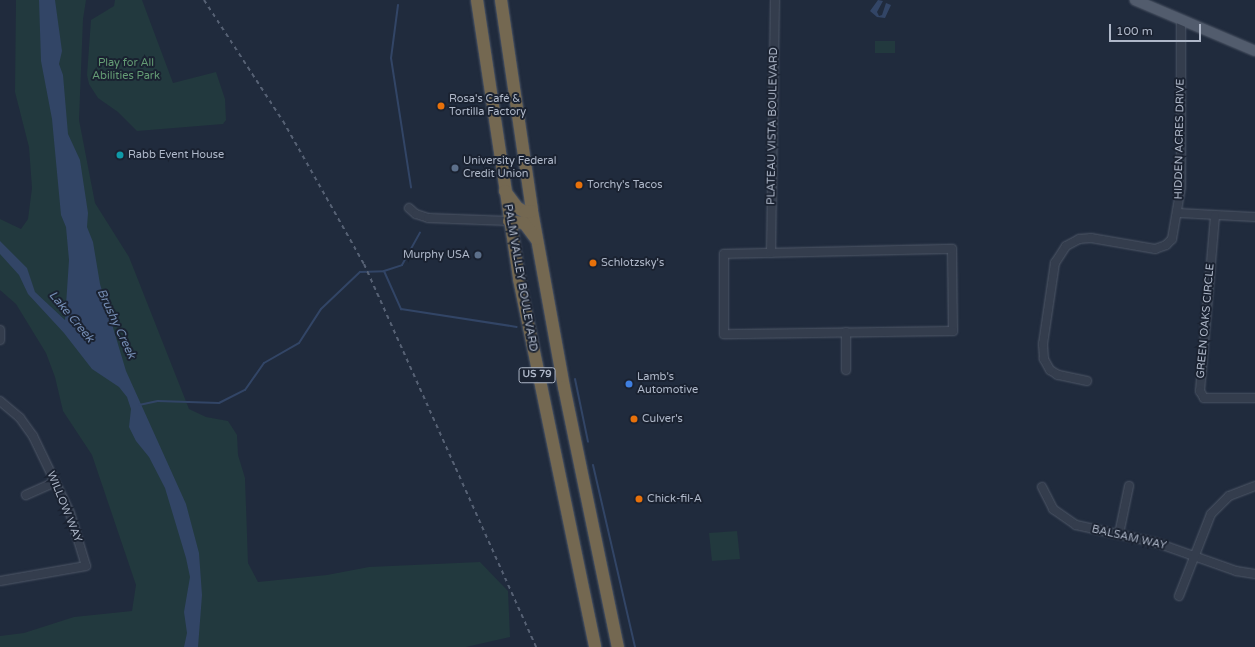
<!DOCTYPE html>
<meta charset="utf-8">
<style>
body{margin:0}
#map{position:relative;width:1255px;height:647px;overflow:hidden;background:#202b3d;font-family:"Varela Round",sans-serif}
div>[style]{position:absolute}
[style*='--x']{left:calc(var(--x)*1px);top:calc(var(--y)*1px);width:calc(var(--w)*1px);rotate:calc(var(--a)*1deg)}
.green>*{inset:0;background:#22393e}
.water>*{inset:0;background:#324566}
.stream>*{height:2px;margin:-1px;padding:0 1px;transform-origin:1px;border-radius:1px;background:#324566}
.roads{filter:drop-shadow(0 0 1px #4f5868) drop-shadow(0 0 1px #4f5868)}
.minor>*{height:8px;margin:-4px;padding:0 4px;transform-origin:4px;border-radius:4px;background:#343d4d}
.major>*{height:10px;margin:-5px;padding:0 5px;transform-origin:5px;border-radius:5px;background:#525c6d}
.highway>*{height:12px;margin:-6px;padding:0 6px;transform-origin:6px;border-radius:6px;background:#746851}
.rail>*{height:2px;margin-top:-1px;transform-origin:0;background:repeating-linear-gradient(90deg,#566174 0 4px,transparent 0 8px)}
.dots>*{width:11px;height:11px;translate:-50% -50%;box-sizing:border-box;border:2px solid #1a2231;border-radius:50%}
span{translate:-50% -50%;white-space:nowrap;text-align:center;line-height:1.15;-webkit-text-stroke:4px #1a2231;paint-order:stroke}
.shield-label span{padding:1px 3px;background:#1a2231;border:1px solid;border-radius:3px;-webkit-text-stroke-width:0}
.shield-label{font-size:10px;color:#afb8c9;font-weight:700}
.park-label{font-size:11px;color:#649c74}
.poi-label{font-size:11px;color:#afb8c9}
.left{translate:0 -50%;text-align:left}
.right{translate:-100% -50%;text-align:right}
.street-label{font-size:11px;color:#afb8c9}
.water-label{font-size:12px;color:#748cb3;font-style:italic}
.scale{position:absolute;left:1109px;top:24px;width:92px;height:18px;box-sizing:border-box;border:2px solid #afb8c9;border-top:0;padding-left:5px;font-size:12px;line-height:14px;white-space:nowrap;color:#afb8c9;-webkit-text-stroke:3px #1a2231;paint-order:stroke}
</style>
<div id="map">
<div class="green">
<div style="clip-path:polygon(16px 0,86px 0,83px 19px,79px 120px,95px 203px,129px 257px,189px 409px,206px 417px,228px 421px,237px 435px,238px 455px,245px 478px,248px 563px,258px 582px,327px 575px,369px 567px,480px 562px,508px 591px,510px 637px,466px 647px,0 647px,0 636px,24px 633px,74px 617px,132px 611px,136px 585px,92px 455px,63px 411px,55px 377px,46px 353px,16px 304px,0 290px,0 219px,21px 229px,28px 219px,32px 188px,29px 147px,15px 92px)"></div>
<div style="clip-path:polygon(115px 0,142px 0,173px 83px,216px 72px,225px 99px,226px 120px,223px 124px,137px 131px,118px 112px,98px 98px,89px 84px,87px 75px,91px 20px,114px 6px)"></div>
<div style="clip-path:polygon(875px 41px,895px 41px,895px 53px,875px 53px)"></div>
<div style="clip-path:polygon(737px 531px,740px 559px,712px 561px,709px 533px)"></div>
</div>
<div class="water">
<div style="clip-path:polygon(39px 0,55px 0,62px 51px,59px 64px,63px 75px,68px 134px,80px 160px,88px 213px,87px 227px,93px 242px,100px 284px,126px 371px,186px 504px,199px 553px,202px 595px,198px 647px,184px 647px,187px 633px,184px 612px,190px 577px,186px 558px,165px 488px,149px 457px,136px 441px,129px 427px,131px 409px,127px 397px,119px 387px,92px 369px,64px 333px,28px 294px,19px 275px,0 254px,0 241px,27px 268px,35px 292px,65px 320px,69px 260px,66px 227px,61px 215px,52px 119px,41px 61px)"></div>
<div style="clip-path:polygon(878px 0,883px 1px,877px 12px,879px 16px,882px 15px,886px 3px,891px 5px,885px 18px,877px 17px,870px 11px)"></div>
</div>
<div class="stream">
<div style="--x:398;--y:5;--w:53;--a:97.5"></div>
<div style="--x:391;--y:58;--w:131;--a:81.2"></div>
<div style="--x:384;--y:271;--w:42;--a:65.9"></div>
<div style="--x:401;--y:309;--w:117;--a:8.8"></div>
<div style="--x:575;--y:379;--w:64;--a:78.3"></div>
<div style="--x:139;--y:405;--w:19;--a:-12"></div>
<div style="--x:158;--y:401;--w:61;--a:1.9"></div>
<div style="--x:219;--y:403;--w:29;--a:-27"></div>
<div style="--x:245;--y:390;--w:33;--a:-55"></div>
<div style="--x:264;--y:363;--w:40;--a:-29.7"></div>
<div style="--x:299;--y:343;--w:40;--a:-57.1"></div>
<div style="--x:321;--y:309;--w:54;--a:-43.5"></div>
<div style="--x:360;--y:272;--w:24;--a:-2"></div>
<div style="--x:384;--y:271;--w:19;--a:-18"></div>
<div style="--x:402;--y:265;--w:37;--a:-61"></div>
<div style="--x:593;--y:465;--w:187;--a:77"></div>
</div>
<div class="roads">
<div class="minor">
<div style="--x:409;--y:208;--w:9;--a:41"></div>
<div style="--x:416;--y:214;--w:13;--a:18"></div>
<div style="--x:428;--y:218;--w:81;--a:2.1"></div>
<div style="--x:1178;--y:213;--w:77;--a:3"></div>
<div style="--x:1215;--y:216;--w:176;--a:94.9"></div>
<div style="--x:1200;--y:391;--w:8;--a:60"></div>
<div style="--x:1204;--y:398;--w:51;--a:0"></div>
<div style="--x:952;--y:249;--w:82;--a:89.3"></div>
<div style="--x:953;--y:331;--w:229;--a:179.2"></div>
<div style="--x:724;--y:334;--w:80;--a:-90"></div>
<div style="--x:724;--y:254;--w:228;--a:-1.3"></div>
<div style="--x:771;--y:253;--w:253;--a:-89.1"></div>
<div style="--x:0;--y:330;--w:10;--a:90"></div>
<div style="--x:846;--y:370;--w:38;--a:-90"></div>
<div style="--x:1087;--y:381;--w:30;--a:-168"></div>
<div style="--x:1058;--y:375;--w:9;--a:-148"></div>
<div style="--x:1050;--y:370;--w:13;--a:-119"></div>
<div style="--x:1044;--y:359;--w:15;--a:-94"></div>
<div style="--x:1043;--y:344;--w:82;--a:-81.6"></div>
<div style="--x:1055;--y:263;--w:20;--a:-57"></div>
<div style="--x:1066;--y:246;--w:15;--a:-28"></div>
<div style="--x:1079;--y:239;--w:12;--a:-5"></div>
<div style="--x:1091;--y:238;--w:65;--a:9.8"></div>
<div style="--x:1155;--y:249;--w:12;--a:-20"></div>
<div style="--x:1166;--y:245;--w:8;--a:-45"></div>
<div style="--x:1172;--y:239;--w:53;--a:-80.2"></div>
<div style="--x:1181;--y:187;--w:167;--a:-90"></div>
<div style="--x:0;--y:401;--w:26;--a:40"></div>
<div style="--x:20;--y:418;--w:22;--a:54"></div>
<div style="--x:33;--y:436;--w:85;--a:64.3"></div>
<div style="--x:70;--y:513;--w:55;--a:73.2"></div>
<div style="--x:86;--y:566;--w:87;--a:170.1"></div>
<div style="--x:1042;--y:487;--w:25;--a:63"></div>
<div style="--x:1053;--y:509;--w:28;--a:35"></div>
<div style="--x:1076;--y:525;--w:83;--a:12.5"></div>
<div style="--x:1157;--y:543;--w:84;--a:19.5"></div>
<div style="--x:1236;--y:571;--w:19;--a:9"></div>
<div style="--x:26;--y:495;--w:32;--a:-24"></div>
<div style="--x:1119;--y:534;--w:49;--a:-78.2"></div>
<div style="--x:1179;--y:596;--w:88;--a:-68.7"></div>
<div style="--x:1211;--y:514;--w:25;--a:-45"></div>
<div style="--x:1229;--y:496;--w:28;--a:-21"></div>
</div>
<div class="major">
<div style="--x:1135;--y:0;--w:130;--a:23"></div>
</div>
<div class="highway">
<div style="--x:477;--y:0;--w:282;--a:81.4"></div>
<div style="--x:519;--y:279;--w:376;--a:78.3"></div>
<div style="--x:501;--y:0;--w:213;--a:81.6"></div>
<div style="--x:532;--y:211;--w:179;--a:79.7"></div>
<div style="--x:564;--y:387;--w:266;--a:78.3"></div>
<div style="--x:505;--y:191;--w:21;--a:53"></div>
<div style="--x:518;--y:208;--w:8;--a:30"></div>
<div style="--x:525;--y:212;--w:7;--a:-8"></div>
<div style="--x:509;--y:221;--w:15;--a:8"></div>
<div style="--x:524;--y:223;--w:20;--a:53"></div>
</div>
</div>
<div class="rail">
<div style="--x:204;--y:0;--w:145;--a:56.9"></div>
<div style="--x:283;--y:121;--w:164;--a:60.5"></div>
<div style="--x:364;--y:264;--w:420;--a:65.8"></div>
</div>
<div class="dots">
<div style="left:441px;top:106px;background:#e8710a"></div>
<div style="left:120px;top:155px;background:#0f9aa8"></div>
<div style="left:455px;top:168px;background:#5c6f8a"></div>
<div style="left:579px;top:185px;background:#e8710a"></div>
<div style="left:478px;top:255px;background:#5c6f8a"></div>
<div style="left:593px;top:263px;background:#e8710a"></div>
<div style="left:629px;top:384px;background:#3f7fe0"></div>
<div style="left:634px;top:419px;background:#e8710a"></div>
<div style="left:639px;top:499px;background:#e8710a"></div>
</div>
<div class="shield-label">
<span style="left:537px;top:375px">US 79</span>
</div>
<div class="park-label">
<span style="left:126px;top:70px">Play for All<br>Abilities Park</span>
</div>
<div class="poi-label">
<span class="left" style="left:449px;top:106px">Rosa's Café &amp;<br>Tortilla Factory</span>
<span class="left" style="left:128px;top:155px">Rabb Event House</span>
<span class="left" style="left:463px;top:168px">University Federal<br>Credit Union</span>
<span class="left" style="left:587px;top:185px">Torchy's Tacos</span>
<span class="right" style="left:470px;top:255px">Murphy USA</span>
<span class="left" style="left:601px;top:263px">Schlotzsky's</span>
<span class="left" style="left:637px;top:384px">Lamb's<br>Automotive</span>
<span class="left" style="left:642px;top:419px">Culver's</span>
<span class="left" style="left:647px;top:499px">Chick-fil-A</span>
</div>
<div class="street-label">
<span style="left:773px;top:126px;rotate:-89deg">PLATEAU VISTA BOULEVARD</span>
<span style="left:1180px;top:139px;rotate:-89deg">HIDDEN ACRES DRIVE</span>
<span style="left:520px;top:278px;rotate:80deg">PALM VALLEY BOULEVARD</span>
<span style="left:1206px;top:321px;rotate:-85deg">GREEN OAKS CIRCLE</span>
<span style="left:64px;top:507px;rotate:68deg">WILLOW WAY</span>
<span style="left:1129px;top:538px;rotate:13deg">BALSAM WAY</span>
</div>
<div class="water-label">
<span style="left:71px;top:317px;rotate:50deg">Lake Creek</span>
<span style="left:116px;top:324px;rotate:65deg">Brushy Creek</span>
</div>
<div class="scale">100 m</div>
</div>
